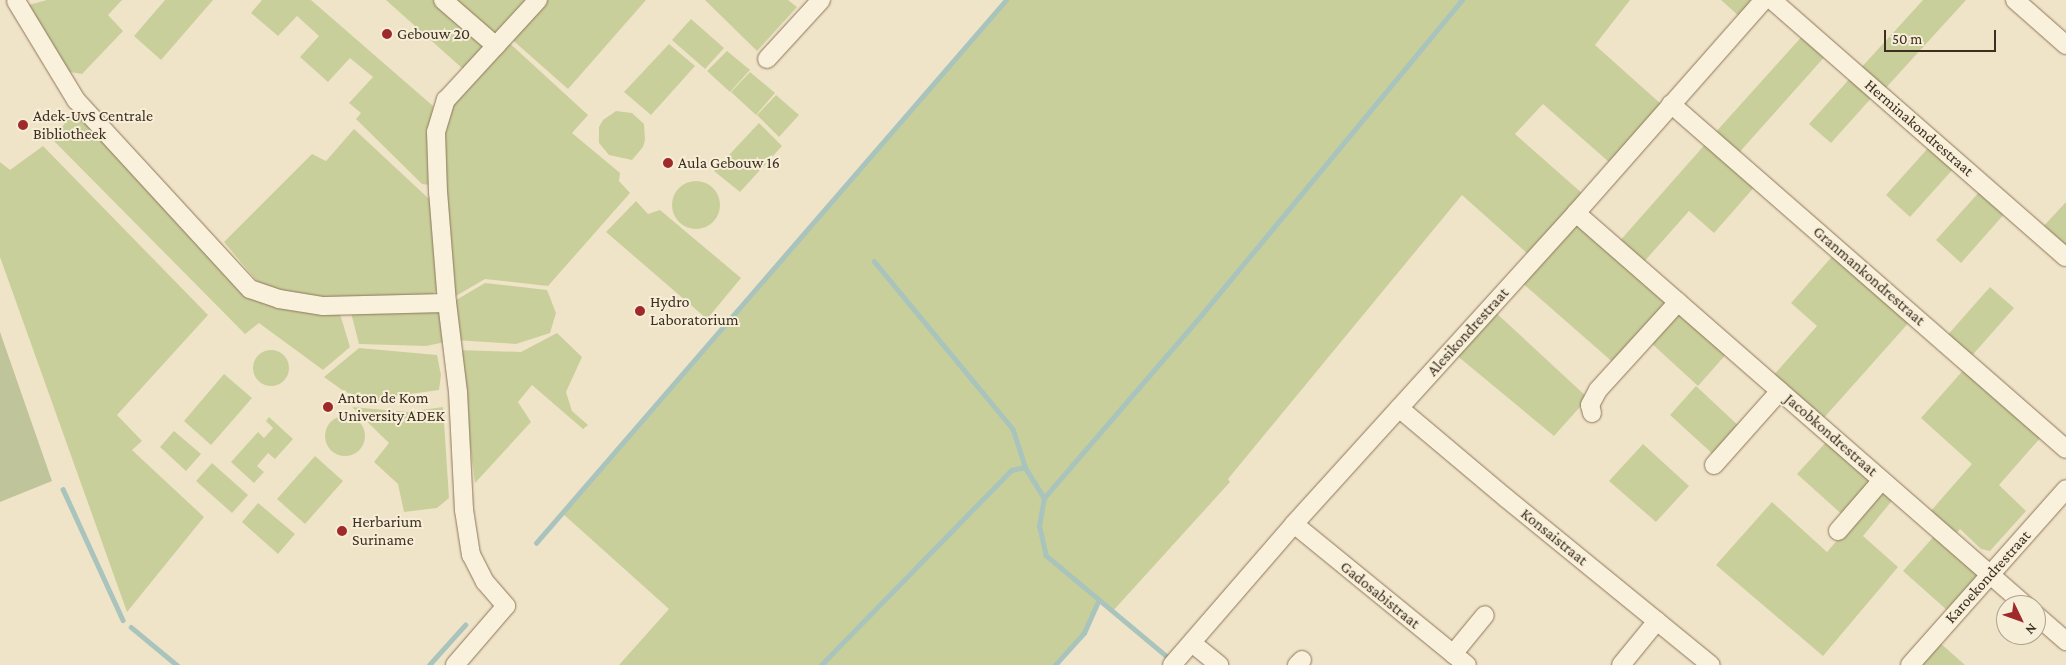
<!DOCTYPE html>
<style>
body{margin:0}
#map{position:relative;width:2066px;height:665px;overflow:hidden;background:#f0e4c8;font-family:"Crimson Pro",serif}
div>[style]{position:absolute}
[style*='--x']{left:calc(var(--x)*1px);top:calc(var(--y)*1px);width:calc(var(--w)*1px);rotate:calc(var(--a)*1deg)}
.green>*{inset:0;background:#c9cf9b}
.round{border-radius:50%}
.cemetery>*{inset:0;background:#bfc49a}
.stream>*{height:4.5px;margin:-2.25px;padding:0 2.25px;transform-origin:2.25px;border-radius:2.25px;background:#a9c4bc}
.roads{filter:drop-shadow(0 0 1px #8d765c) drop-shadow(0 0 1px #8d765c)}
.minor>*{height:18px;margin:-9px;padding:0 9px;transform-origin:9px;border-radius:9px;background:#faf1dc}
.dots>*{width:14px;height:14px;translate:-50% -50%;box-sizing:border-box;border:2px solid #f7eed8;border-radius:50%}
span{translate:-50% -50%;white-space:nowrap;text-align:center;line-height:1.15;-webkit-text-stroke:4px #f7eed8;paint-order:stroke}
.poi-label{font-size:16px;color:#3d2e20}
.left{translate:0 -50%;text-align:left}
.street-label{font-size:16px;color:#3d2e20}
.north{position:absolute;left:1996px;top:595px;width:50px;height:50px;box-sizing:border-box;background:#f7eed8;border:1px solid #ada18e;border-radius:50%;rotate:132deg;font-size:14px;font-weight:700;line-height:20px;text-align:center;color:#3d2e20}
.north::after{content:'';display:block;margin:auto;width:18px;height:22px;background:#9e2a2b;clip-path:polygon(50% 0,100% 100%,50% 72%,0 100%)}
.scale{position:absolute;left:1884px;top:30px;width:112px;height:22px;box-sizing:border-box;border:2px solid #3d2e20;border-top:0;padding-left:6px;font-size:15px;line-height:18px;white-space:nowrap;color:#3d2e20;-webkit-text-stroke:4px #f7eed8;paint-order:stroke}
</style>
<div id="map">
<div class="green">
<div style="clip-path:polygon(47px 0,122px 0,108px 15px,123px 31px,82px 74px,64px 71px,25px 6px)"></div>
<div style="clip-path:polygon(165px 0,213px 0,161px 60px,134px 36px)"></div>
<div style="clip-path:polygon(262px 0,311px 0,433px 106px,430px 185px,422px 184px,356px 119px,361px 113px,349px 103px,373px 77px,350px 58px,328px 82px,300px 57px,319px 36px,297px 16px,278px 36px,251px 13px)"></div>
<div style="clip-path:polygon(386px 0,438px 0,487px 43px,463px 69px)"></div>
<div style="clip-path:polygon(449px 0,526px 0,492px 36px)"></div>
<div style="clip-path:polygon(540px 0,646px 0,568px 89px,508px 36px)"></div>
<div style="clip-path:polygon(705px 0,788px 0,797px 7px,757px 51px)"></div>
<div style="clip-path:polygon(1006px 0,1630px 0,1595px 45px,1661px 104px,1610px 163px,1543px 104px,1515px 134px,1583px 194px,1529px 255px,1462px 195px,1228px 479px,1230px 482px,1112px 612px,1098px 602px,1084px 633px,1055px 665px,619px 665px,669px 609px,562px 513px)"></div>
<div style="clip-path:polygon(1721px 0,1755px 0,1740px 17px)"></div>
<div style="clip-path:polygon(1923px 0,1966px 0,1883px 91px,1859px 70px)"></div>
<div style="clip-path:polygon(691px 19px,724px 48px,705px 69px,672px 40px)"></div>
<div style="clip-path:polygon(1805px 33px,1828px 53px,1737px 155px,1714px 134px)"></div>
<div style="clip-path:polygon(506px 40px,588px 115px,572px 133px,620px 173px,619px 181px,630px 193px,548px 286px,485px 279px,449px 300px,439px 131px,449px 102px)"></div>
<div style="clip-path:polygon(669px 44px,695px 66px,651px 115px,624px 92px)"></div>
<div style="clip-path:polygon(727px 51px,750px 70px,730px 92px,707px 71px)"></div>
<div style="clip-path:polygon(750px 72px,775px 93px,756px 115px,731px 92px)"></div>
<div style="clip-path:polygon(1852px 76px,1874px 95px,1831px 143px,1809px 124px)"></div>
<div style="clip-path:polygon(776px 95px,799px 115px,779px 137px,757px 115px)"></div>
<div style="clip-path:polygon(75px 109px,243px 295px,284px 309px,340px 314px,350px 347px,323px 370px,259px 323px,245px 334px,53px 140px)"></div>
<div style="clip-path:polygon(616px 111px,632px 113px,644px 124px,645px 140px,643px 147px,632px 160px,609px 155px,599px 143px,599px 127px,603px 120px)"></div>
<div style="clip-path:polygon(759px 123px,782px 146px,740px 192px,714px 171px)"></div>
<div style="clip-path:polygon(354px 129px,428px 198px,435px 196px,441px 287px,429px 297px,317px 300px,261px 286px,224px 242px,312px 154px,326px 161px)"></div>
<div style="clip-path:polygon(1708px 141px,1757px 184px,1714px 233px,1689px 211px,1642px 264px,1618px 243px)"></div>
<div style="clip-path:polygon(43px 146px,208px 315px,117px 415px,142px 441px,132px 450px,204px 517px,127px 612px,0 257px,0 162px,10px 170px)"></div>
<div style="clip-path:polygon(1929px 147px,1954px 168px,1910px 217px,1886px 195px)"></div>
<div class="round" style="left:672px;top:181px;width:48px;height:48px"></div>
<div style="clip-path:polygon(1981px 190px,2006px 212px,1961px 263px,1936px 240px)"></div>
<div style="clip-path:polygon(636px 201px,648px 214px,660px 210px,741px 278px,707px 319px,606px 232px)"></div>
<div style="clip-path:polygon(2066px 202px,2066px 251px,2040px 230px)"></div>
<div style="clip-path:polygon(1582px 224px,1669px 303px,1616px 365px,1521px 282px,1574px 226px)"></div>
<div style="clip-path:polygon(1836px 252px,1912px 319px,1822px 420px,1772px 377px,1817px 326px,1791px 303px)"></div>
<div style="clip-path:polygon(485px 283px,547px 290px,556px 313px,550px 333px,516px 344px,455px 340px,451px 303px)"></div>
<div style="clip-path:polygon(1990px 287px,2014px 308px,1969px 359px,1945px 338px)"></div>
<div style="clip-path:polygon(349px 305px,445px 306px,450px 341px,426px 346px,359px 344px)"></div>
<div style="clip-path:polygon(1679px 310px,1729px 351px,1698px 386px,1649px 341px)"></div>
<div style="clip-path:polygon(1494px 311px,1588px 398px,1554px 436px,1455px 354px)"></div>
<div style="clip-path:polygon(557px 333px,582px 357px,566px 392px,572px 411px,588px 425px,583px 429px,532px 385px,518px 402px,531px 422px,475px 483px,458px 350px,521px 352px)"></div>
<div style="clip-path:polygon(359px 348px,437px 355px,441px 375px,439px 390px,403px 395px,382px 402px,345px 392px,324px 377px)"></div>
<div class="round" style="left:253px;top:350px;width:36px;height:36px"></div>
<div style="clip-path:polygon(1966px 367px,2042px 436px,1999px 485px,2026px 511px,1990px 551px,1981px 549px,1960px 529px,1955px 535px,1929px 513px,1972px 464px,1921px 418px)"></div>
<div style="clip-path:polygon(224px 374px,252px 398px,211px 445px,184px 421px)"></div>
<div style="clip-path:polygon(1696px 386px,1741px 428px,1715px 456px,1670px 415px)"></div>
<div style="clip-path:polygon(352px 407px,408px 412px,443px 407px,449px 498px,437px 508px,404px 512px,398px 484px,374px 462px,389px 443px)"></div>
<div class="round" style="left:325px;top:416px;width:40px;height:40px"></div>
<div style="clip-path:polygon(269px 417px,293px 439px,275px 459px,268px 453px,257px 466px,264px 472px,254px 483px,231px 462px,258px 432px,264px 438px,273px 428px,266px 421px)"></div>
<div style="clip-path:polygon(174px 431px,201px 454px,186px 471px,160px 447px)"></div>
<div style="clip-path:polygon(1828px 440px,1875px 483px,1845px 517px,1797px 474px)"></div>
<div style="clip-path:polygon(1643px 444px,1689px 486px,1656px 522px,1609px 481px)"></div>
<div style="clip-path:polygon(315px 456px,343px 481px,305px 524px,277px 499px)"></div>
<div style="clip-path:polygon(212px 463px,248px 495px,232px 513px,196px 481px)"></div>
<div style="clip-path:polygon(1883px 487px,1895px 497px,1863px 536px,1898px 567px,1823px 656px,1716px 565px,1772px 502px,1827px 552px)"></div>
<div style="clip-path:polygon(258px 503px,295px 534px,278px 554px,242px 522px)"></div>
<div style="clip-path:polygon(1936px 534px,1978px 574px,1977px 580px,1948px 611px,1903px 571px)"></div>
<div style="clip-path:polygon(1938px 641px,1965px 665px,1916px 665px)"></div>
</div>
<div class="cemetery">
<div style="clip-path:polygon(0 332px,52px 481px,0 502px)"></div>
</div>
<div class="stream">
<div style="--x:874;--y:261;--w:218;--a:50.4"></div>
<div style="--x:1013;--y:429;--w:40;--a:72"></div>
<div style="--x:63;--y:489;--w:144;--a:65.4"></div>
<div style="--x:536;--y:543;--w:718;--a:-49.12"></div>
<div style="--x:131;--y:627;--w:60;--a:39.6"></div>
<div style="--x:1167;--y:657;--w:158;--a:-140.1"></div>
<div style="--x:1046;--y:556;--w:31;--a:-103"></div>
<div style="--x:1039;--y:526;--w:28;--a:-80"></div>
<div style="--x:1044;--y:498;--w:244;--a:-49.3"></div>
<div style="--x:1203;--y:313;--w:406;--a:-50.4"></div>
<div style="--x:429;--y:665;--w:54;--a:-48"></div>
<div style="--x:821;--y:665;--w:272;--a:-45.7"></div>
<div style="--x:1011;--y:470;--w:14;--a:-12"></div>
<div style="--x:1025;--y:467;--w:36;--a:58"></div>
<div style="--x:1055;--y:665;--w:43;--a:-47.8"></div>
<div style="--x:1084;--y:633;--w:35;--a:-66"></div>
</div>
<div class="roads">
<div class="minor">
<div style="--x:443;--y:0;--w:70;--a:41"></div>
<div style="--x:1772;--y:0;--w:390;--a:41.2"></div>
<div style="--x:2015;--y:0;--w:68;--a:41.4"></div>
<div style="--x:16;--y:1;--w:116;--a:58.8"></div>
<div style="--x:76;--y:100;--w:257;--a:47.4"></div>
<div style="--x:250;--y:289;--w:31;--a:19"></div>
<div style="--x:279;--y:299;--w:45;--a:9"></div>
<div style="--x:323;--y:306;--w:124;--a:-1.4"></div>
<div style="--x:767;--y:59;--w:80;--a:-47.5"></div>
<div style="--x:1671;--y:104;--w:524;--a:41.13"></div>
<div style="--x:1576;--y:213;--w:596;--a:41.12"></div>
<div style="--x:1399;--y:408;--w:140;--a:40.1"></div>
<div style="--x:1506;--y:498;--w:264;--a:39.2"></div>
<div style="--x:1592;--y:413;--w:8;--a:-104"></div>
<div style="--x:1590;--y:405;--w:17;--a:-62"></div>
<div style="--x:1598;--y:390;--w:119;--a:-47.7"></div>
<div style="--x:1714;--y:465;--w:99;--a:-48.3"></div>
<div style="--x:1294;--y:524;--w:223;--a:39.2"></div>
<div style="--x:1838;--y:531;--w:67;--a:-49.2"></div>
<div style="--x:2036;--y:615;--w:40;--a:41"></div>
<div style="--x:1192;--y:643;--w:35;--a:39"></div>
<div style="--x:1453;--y:654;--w:50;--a:-50.6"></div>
<div style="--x:455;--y:665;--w:78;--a:-49.2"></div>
<div style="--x:506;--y:606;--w:32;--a:-131"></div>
<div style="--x:485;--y:582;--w:30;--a:-117"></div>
<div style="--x:471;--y:555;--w:46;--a:-98.8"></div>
<div style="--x:464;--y:510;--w:118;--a:-92.9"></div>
<div style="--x:458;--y:392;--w:90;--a:-97"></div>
<div style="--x:447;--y:303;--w:111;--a:-94.6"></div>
<div style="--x:438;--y:192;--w:60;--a:-91.9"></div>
<div style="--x:436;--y:132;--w:34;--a:-73"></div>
<div style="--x:446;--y:100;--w:136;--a:-47.4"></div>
<div style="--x:1172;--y:665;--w:186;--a:-49.1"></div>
<div style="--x:1294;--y:524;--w:420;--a:-47.8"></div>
<div style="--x:1576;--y:213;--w:284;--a:-48.6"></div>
<div style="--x:1297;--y:665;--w:7;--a:-45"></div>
<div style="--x:1621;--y:665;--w:57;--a:-50.7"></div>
<div style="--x:1910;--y:665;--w:235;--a:-48.4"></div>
</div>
</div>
<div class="dots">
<div style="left:387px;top:34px;background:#9e2a2b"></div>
<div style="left:23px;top:125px;background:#9e2a2b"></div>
<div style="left:668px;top:163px;background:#9e2a2b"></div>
<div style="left:640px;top:311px;background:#9e2a2b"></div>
<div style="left:328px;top:407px;background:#9e2a2b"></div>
<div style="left:342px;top:531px;background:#9e2a2b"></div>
</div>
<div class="poi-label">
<span class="left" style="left:397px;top:34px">Gebouw 20</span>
<span class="left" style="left:33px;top:125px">Adek-UvS Centrale<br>Bibliotheek</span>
<span class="left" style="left:678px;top:163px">Aula Gebouw 16</span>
<span class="left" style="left:650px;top:311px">Hydro<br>Laboratorium</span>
<span class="left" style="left:338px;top:407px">Anton de Kom<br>University ADEK</span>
<span class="left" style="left:352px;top:531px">Herbarium<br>Suriname</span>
</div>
<div class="street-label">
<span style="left:1919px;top:128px;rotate:41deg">Herminakondrestraat</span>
<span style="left:1869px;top:276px;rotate:41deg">Granmankondrestraat</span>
<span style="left:1468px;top:332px;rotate:-48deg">Alesikondrestraat</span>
<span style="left:1831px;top:435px;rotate:41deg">Jacobkondrestraat</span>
<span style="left:1554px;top:537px;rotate:39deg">Konsaistraat</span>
<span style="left:1988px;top:577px;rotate:-48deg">Karoekondrestraat</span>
<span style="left:1380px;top:595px;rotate:39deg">Gadosabistraat</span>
</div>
<div class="north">N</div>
<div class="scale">50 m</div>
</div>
